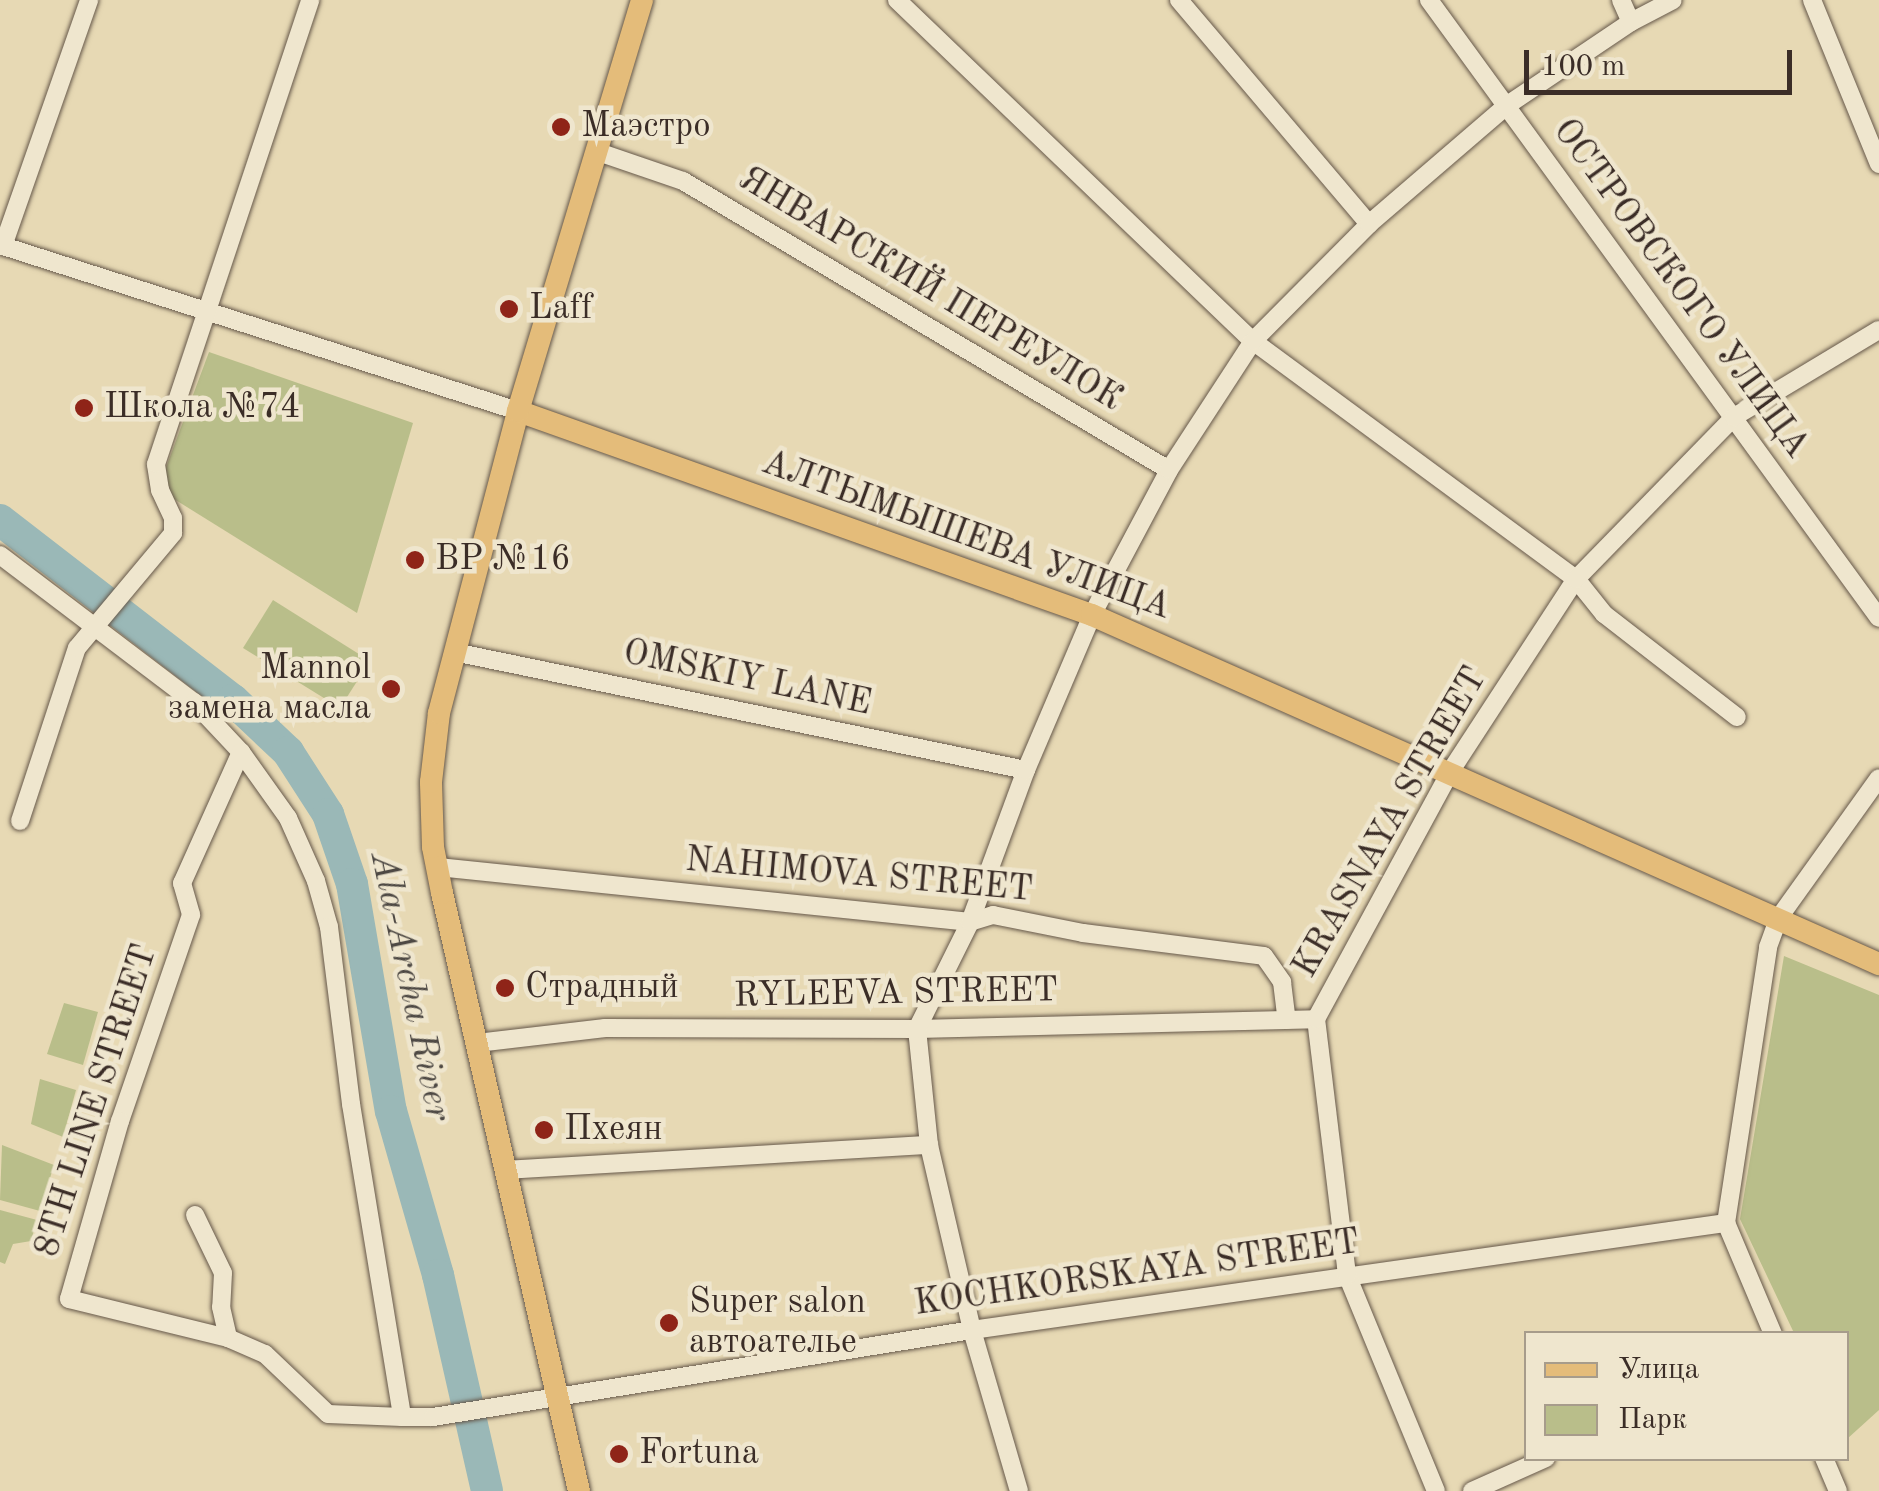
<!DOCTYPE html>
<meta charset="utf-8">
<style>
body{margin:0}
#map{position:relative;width:1879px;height:1491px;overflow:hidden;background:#e7d9b4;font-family:"Old Standard TT",serif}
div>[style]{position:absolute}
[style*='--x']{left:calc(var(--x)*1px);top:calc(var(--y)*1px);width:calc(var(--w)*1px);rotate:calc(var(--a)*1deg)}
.green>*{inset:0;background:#b9be8a}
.river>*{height:32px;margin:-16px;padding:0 16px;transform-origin:16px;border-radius:16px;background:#9ab8b7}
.roads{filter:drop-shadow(0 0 2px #66584a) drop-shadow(0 0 2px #66584a)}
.minor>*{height:18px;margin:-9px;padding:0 9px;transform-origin:9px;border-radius:9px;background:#efe6ce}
.major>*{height:22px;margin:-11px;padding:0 11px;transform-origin:11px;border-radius:11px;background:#e4bc7a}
.dots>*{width:28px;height:28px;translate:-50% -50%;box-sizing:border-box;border:5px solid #efe6ce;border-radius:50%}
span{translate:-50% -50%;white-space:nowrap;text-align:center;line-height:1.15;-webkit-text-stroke:9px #efe6ce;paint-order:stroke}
.poi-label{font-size:35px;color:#3b2d27}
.left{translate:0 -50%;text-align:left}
.right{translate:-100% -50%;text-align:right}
.street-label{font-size:35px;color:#3b2d27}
.water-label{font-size:38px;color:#4e4944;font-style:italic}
.legend{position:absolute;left:1524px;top:1331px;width:325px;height:130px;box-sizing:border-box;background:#efe6ce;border:2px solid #a79c8b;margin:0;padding:12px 18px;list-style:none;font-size:30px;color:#3b2d27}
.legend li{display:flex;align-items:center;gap:20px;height:50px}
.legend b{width:50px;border:2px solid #a79c8b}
.scale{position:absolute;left:1524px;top:50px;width:268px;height:45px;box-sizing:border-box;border:5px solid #3b2d27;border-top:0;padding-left:12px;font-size:30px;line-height:35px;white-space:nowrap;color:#3b2d27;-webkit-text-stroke:8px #efe6ce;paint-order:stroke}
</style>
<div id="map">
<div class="green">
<div style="clip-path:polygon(209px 352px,413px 423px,357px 613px,158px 489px)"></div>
<div style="clip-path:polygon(273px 600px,370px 661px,340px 708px,243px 648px)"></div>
<div style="clip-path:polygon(1784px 956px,1879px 995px,1879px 1410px,1847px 1439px,1846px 1334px,1794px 1333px,1740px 1219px)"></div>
<div style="clip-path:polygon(64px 1003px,98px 1012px,83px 1065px,47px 1054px)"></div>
<div style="clip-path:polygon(40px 1079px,76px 1090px,63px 1137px,31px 1124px)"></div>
<div style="clip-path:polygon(2px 1145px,54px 1165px,40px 1211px,0 1200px)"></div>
<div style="clip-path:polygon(0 1210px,37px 1220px,31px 1241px,13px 1244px,5px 1264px,0 1262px)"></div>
</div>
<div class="river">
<div style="--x:0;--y:520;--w:294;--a:37.7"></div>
<div style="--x:233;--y:700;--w:76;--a:43.4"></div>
<div style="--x:288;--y:752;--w:74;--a:57.2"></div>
<div style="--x:328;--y:814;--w:74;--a:71.1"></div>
<div style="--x:352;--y:884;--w:230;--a:80.3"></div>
<div style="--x:391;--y:1111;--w:171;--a:74"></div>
<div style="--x:438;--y:1275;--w:221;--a:77.2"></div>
</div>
<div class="roads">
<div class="minor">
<div style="--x:897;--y:0;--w:493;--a:43.8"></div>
<div style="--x:1253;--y:341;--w:401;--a:36.4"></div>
<div style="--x:1576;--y:579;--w:45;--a:51.3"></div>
<div style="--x:1604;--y:614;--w:168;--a:37.8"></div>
<div style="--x:1179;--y:0;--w:294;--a:49.7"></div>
<div style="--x:1429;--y:0;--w:764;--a:53.94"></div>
<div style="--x:1621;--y:0;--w:24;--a:66"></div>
<div style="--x:1812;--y:0;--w:177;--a:67.8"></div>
<div style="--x:598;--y:152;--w:90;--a:18.8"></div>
<div style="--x:683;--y:181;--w:565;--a:30.74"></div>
<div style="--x:0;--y:245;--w:544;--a:17.77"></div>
<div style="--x:3;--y:246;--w:261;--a:-70.7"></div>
<div style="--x:0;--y:555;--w:243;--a:37.2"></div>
<div style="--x:194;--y:702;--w:69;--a:46.8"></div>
<div style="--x:241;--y:752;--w:81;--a:54.5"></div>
<div style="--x:288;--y:818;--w:69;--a:66"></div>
<div style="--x:316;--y:881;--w:48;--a:74.2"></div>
<div style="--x:329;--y:927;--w:178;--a:82.9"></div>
<div style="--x:351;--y:1104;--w:317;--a:80.7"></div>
<div style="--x:402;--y:1417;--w:31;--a:0"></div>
<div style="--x:433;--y:1417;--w:546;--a:-9.17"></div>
<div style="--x:972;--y:1330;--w:762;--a:-8.08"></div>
<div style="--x:454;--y:652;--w:584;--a:11.66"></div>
<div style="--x:241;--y:752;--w:144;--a:114.2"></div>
<div style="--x:182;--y:883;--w:33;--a:74"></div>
<div style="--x:191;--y:915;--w:218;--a:109"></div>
<div style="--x:120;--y:1121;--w:185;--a:106"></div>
<div style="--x:69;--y:1299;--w:164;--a:13.8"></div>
<div style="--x:228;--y:1338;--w:40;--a:23.4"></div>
<div style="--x:265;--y:1354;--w:87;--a:43.6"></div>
<div style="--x:328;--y:1414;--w:74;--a:2.3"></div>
<div style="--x:20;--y:821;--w:182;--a:-71.8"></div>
<div style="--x:77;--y:648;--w:150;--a:-50.1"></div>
<div style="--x:173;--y:533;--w:15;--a:-90"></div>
<div style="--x:173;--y:518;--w:31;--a:-115"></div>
<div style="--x:160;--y:490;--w:26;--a:-99"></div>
<div style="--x:156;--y:464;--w:489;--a:-71.6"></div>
<div style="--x:438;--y:867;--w:535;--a:5.9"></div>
<div style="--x:970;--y:922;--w:24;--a:-17"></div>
<div style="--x:993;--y:915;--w:92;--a:11.3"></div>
<div style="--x:1083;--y:933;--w:182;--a:7.2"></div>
<div style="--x:1264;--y:956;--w:32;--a:55"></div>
<div style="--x:1282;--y:982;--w:38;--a:83"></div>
<div style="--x:477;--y:1043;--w:129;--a:-6.7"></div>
<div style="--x:605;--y:1028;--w:312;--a:0.2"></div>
<div style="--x:917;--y:1029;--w:399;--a:-1.4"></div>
<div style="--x:505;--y:1170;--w:425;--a:-3.4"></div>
<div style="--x:195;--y:1215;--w:64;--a:64.2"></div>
<div style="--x:223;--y:1273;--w:34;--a:93"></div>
<div style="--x:221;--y:1307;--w:32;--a:77"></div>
<div style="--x:1773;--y:1334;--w:121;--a:-112.9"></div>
<div style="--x:1726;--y:1223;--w:279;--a:-81.3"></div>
<div style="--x:1768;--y:947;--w:30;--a:-70"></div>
<div style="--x:1778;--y:919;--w:173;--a:-54.4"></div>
<div style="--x:1824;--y:1458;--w:36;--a:67"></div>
<div style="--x:1019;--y:1491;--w:168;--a:-106.3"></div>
<div style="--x:972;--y:1330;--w:190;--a:-103.1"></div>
<div style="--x:929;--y:1145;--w:117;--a:-95.9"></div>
<div style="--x:917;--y:1029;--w:119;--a:-63.6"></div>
<div style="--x:970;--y:922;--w:162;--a:-69.8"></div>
<div style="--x:1026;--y:770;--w:168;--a:-66.9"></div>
<div style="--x:1092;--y:615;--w:164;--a:-62"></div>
<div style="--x:1169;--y:470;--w:154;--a:-56.9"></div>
<div style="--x:1253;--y:341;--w:165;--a:-45.2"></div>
<div style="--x:1369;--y:224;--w:181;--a:-40.7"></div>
<div style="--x:1506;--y:106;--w:151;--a:-33.9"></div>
<div style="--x:1631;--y:22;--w:47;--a:-27.6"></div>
<div style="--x:1436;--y:1491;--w:234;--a:-112.4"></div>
<div style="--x:1347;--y:1275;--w:258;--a:-96.9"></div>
<div style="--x:1316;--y:1019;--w:281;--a:-61.5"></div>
<div style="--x:1450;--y:772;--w:230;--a:-56.9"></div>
<div style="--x:1576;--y:579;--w:226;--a:-45.7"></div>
<div style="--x:1734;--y:417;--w:169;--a:-31"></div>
<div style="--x:1472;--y:1491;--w:81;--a:-24"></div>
</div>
<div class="major">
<div style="--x:518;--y:411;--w:609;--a:19.57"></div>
<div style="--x:1092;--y:615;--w:861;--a:23.92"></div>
<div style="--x:579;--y:1491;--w:613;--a:-102.9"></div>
<div style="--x:442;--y:893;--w:47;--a:-101.1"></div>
<div style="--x:433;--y:847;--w:65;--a:-91.8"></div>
<div style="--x:431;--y:782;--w:69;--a:-83.4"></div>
<div style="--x:439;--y:713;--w:312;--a:-75.3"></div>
<div style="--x:518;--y:411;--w:429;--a:-73.2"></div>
</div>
</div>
<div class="dots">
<div style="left:561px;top:127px;background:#8f2418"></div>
<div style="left:509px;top:309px;background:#8f2418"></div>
<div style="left:84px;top:408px;background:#8f2418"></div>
<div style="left:415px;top:560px;background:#8f2418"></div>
<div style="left:391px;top:689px;background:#8f2418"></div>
<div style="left:505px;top:988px;background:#8f2418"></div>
<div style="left:544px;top:1130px;background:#8f2418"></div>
<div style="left:669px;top:1323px;background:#8f2418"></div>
<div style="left:619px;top:1454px;background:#8f2418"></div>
</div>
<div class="poi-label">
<span class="left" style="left:581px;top:127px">Маэстро</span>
<span class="left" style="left:529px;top:309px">Laff</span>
<span class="left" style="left:104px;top:408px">Школа №74</span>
<span class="left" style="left:435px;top:560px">BP №16</span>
<span class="right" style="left:371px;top:689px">Mannol<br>замена масла</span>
<span class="left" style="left:525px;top:988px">Страдный</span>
<span class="left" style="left:564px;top:1130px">Пхеян</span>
<span class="left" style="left:689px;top:1323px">Super salon<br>автоателье</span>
<span class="left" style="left:639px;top:1454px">Fortuna</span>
</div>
<div class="street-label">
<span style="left:1680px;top:289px;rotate:54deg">ОСТРОВСКОГО УЛИЦА</span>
<span style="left:930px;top:290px;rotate:31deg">ЯНВАРСКИЙ ПЕРЕУЛОК</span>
<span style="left:966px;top:536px;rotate:20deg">АЛТЫМЫШЕВА УЛИЦА</span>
<span style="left:747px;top:679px;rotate:12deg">OMSKIY LANE</span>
<span style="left:1391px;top:823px;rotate:-60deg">KRASNAYA STREET</span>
<span style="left:859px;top:876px;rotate:5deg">NAHIMOVA STREET</span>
<span style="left:896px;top:994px;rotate:-1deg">RYLEEVA STREET</span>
<span style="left:97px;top:1101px;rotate:-72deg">8TH LINE STREET</span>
<span style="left:1137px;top:1274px;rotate:-8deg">KOCHKORSKAYA STREET</span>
</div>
<div class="water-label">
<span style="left:409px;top:987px;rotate:78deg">Ala-Archa River</span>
</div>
<ul class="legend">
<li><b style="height:12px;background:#e4bc7a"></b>Улица</li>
<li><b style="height:28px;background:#b9be8a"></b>Парк</li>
</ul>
<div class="scale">100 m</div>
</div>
